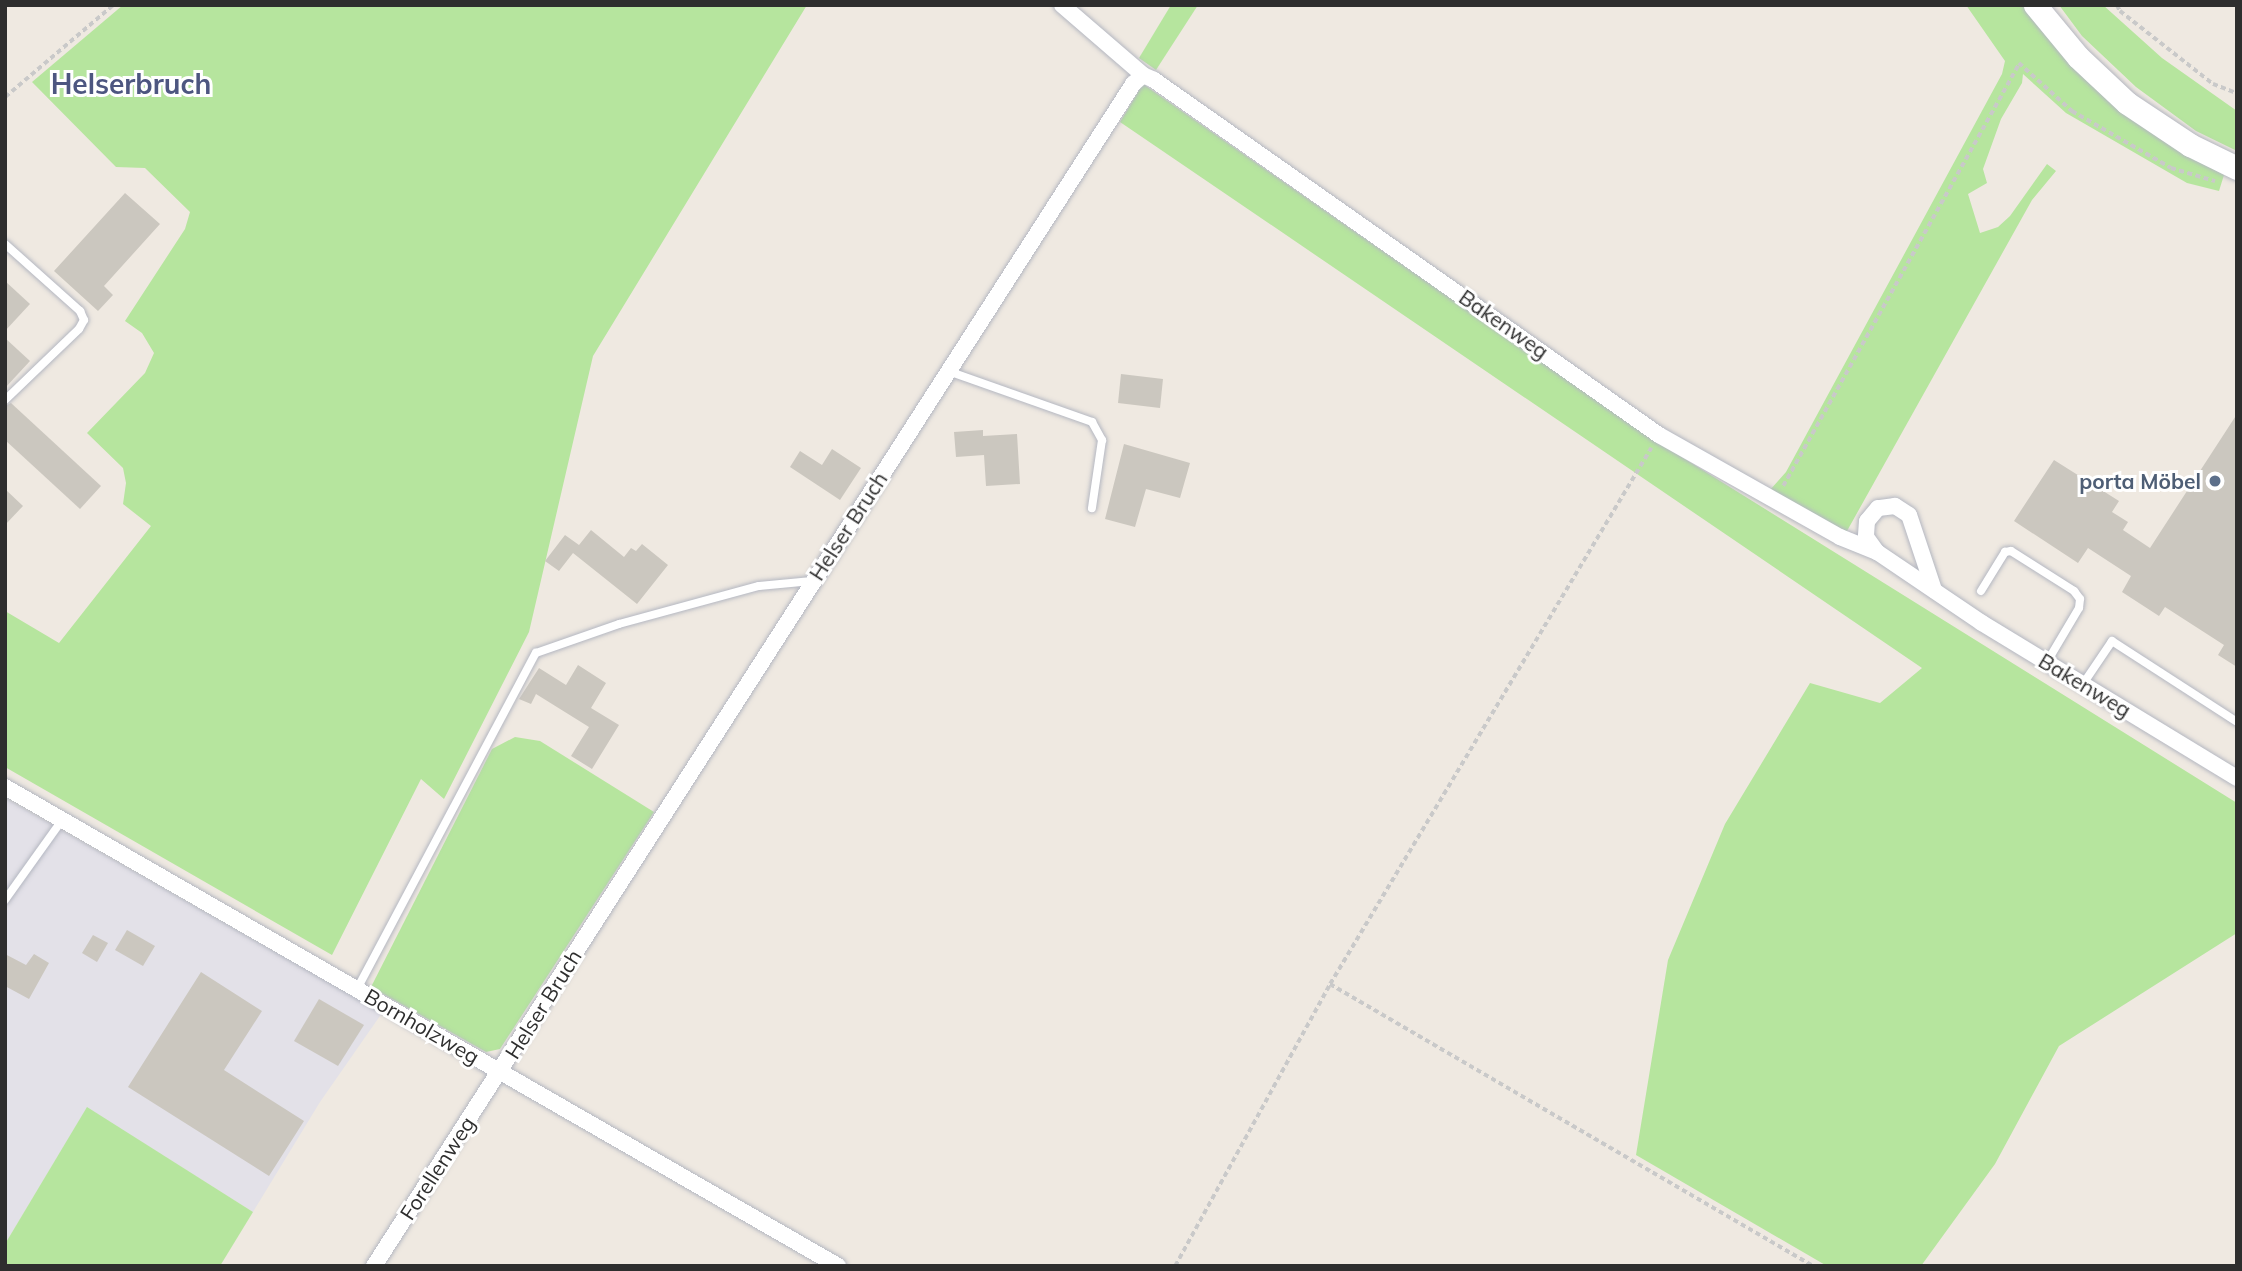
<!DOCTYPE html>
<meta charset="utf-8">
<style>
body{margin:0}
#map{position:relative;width:2242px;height:1271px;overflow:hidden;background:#efe9e1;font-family:Mulish,sans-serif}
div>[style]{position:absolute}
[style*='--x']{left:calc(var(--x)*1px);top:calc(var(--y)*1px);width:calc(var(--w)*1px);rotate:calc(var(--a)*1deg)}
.industrial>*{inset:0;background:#e3e1e8}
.green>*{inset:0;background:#b6e59e}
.building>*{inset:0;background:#cbc7bf}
.path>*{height:3.5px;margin-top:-1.75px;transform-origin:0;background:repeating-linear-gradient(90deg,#c9c9c9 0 5px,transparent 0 8.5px)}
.roads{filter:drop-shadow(0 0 2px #b4b7c1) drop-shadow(0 0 2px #b4b7c1)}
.lane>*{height:8px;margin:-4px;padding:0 4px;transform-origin:4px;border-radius:4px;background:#fff}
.street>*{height:16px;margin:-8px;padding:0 8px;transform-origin:8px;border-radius:8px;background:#fff}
.secondary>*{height:23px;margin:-11.5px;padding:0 11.5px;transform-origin:11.5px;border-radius:11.5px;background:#fff}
.dots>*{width:19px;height:19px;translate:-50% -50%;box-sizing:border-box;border:4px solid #fff;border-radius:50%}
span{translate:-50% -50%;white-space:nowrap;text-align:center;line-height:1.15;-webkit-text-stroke:6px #fff;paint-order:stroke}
.street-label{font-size:21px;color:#2e2e2e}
.service-label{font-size:21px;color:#4e5e75;font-weight:700}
.right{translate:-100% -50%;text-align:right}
.district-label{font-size:28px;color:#4d5680;font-weight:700}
.frame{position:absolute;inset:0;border:7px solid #2e2e2e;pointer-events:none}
</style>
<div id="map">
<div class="industrial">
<div style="clip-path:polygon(5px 798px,382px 1013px,320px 1102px,253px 1212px,87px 1108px,5px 1244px)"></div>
</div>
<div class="green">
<div style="clip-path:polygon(123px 5px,807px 5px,593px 356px,529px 632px,444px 799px,421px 779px,332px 955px,5px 767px,5px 611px,59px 643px,151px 526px,123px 504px,126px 483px,123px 468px,87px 433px,145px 373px,154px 353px,142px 333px,125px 321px,185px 229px,190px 212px,145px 168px,116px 167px,32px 82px)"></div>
<div style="clip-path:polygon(1171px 5px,1198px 5px,1156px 70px,1139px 58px)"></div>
<div style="clip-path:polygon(1966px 5px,2022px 5px,2048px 37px,2159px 138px,2224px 175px,2219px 191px,2187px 183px,2066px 113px,2023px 74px,2022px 83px,2001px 119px,1983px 169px,1987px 183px,1968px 194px,1980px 233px,1998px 227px,2010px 216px,2047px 164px,2056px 171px,2032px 200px,1847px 531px,1843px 533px,1770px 490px,1786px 472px,2002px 74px,2005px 61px)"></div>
<div style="clip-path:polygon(2059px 5px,2103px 5px,2162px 58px,2237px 111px,2237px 151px,2196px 131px,2136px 87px,2082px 36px)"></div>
<div style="clip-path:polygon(1143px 84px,1648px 436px,2237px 803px,2237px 933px,2059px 1046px,1995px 1164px,1921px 1266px,1827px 1266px,1636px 1155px,1668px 960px,1725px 824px,1810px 683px,1880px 703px,1922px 668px,1120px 122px)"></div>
<div style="clip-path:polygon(515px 737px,540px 741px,654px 812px,500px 1049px,486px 1052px,371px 987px,492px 749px)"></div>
<div style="clip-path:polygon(87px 1107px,253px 1212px,220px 1266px,5px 1266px,5px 1244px)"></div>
</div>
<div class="building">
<div style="clip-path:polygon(125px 193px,160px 224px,104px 286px,113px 295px,98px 311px,54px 271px)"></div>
<div style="clip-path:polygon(5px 281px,30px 304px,5px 331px)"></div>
<div style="clip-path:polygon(5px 338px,30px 361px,5px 388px)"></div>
<div style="clip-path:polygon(1121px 374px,1163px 379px,1160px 408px,1118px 403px)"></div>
<div style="clip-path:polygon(11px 403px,101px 486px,80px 509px,5px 440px,5px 406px)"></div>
<div style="clip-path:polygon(2237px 414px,2237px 667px,2218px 655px,2224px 645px,2165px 607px,2159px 616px,2122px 592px,2131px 576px,2088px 548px,2078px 563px,2014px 521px,2054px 460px,2119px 501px,2112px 512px,2128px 522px,2123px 530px,2150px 548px)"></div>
<div style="clip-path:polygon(983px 430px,983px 436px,1017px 434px,1020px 484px,986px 486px,984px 455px,956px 457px,954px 432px)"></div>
<div style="clip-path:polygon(1124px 444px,1190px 463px,1180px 498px,1146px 489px,1135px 527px,1105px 519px)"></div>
<div style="clip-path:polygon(832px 449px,861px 468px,840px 500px,790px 467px,800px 451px,822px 465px)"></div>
<div style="clip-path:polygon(5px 489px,23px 506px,5px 525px)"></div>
<div style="clip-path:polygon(591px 530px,624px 557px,631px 548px,636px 551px,642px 544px,668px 565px,637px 604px,573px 553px,559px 571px,545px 561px,565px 535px,579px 545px)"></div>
<div style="clip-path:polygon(578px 665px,606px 683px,591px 708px,619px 725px,592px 769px,571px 756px,589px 727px,536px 694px,531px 704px,519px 699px,539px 668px,566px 685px)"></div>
<div style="clip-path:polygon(127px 930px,155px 946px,143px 966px,115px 950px)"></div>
<div style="clip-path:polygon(93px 935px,108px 943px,97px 962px,82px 953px)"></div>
<div style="clip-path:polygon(5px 954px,26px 965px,34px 954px,49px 963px,29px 999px,5px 986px)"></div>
<div style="clip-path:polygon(201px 972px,262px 1011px,224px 1070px,304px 1121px,269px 1176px,128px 1087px)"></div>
<div style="clip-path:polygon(319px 999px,364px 1025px,338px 1066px,294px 1041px)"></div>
</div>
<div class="path">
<div style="--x:2117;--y:5;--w:7;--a:63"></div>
<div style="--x:2120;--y:11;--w:118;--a:38.1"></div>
<div style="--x:2213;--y:84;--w:26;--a:21"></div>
<div style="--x:5;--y:97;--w:142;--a:-40.4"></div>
<div style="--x:1783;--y:486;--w:484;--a:-60.8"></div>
<div style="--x:2019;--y:63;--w:72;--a:42.2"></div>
<div style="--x:2072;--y:111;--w:114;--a:29.9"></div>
<div style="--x:2171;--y:168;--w:46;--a:16.5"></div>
<div style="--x:1330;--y:984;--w:559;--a:30.28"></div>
<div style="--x:1175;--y:1266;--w:322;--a:-61.2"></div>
<div style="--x:1330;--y:984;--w:625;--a:-59.08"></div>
</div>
<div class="roads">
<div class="lane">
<div style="--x:5;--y:244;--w:101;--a:41.8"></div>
<div style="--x:80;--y:311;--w:10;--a:66"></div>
<div style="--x:84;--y:320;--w:10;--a:119"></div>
<div style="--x:79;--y:329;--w:103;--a:136.2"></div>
<div style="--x:948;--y:371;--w:153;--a:19.5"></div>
<div style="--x:1092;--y:422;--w:21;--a:61"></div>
<div style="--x:1102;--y:440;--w:69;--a:98.4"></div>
<div style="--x:1981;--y:591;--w:46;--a:-58.4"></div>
<div style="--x:2005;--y:552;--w:6;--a:-9"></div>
<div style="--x:2011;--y:551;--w:75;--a:32.4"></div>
<div style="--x:2074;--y:591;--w:10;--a:53"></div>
<div style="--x:2080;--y:599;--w:9;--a:96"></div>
<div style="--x:2079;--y:608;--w:63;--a:120.7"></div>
<div style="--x:2083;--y:684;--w:52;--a:-56"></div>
<div style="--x:2112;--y:641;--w:149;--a:32.9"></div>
<div style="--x:5;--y:900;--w:98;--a:-54.5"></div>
<div style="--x:357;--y:989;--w:381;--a:-62"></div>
<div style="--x:536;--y:653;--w:88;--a:-19.3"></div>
<div style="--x:619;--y:624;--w:145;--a:-15.2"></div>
<div style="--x:759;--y:586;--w:53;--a:-5.4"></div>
</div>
<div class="street">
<div style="--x:1062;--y:5;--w:107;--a:40.8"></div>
<div style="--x:1143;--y:75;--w:12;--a:24"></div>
<div style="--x:1154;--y:80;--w:617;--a:35.11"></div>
<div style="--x:1659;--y:435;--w:208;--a:29.4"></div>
<div style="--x:1840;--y:537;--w:40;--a:22"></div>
<div style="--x:1934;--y:590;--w:79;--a:-108.4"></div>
<div style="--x:1909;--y:515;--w:17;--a:-147"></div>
<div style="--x:1895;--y:506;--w:17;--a:173"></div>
<div style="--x:1878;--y:508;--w:17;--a:130"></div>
<div style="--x:1867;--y:521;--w:16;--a:94"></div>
<div style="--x:1866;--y:537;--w:19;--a:54"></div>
<div style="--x:1877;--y:552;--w:127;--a:34.1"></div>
<div style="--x:1982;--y:623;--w:298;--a:31.3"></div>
<div style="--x:5;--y:787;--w:961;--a:29.9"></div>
<div style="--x:374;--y:1266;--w:1405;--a:-57.29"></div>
<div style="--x:1133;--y:84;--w:13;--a:-42"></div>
</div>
<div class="secondary">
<div style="--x:2035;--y:5;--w:67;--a:50.4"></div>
<div style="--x:2078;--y:57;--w:67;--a:43.2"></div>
<div style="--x:2127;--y:103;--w:76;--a:33.7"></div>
<div style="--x:2190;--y:145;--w:52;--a:26.1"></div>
</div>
</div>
<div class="dots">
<div style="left:2215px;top:481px;background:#5c6f8a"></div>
</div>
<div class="street-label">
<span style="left:1504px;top:324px;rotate:35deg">Bakenweg</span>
<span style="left:848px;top:526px;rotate:-57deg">Helser Bruch</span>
<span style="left:2085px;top:685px;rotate:31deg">Bakenweg</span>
<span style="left:543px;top:1004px;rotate:-58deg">Helser Bruch</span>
<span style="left:422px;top:1026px;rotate:30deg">Bornholzweg</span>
<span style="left:437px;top:1168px;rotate:-57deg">Forellenweg</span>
</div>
<div class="service-label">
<span class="right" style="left:2201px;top:481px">porta Möbel</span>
</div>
<div class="district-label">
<span style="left:131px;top:84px">Helserbruch</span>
</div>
<div class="frame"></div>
</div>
